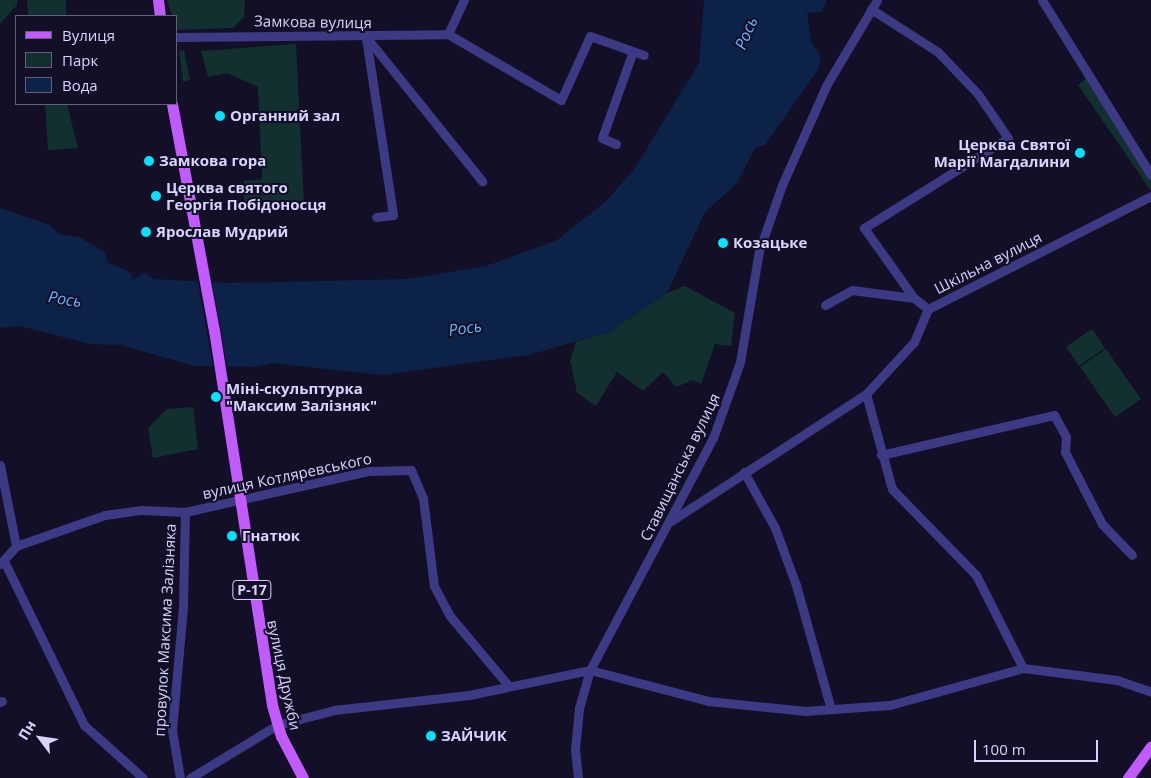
<!DOCTYPE html>
<meta charset="utf-8">
<style>
body{margin:0}
#map{position:relative;width:1151px;height:778px;overflow:hidden;background:#130f26;font-family:"Open Sans",sans-serif}
div>[style]{position:absolute}
[style*='--x']{left:calc(var(--x)*1px);top:calc(var(--y)*1px);width:calc(var(--w)*1px);rotate:calc(var(--a)*1deg)}
.green>*{inset:0;background:#12302f}
.water>*{inset:0;background:#0c2248}
.pier>*{inset:0;background:#130f26}
.minor>*{height:9px;margin:-4.5px;padding:0 4.5px;transform-origin:4.5px;border-radius:4.5px;background:#3d3a85}
.major>*{height:11px;margin:-5.5px;padding:0 5.5px;transform-origin:5.5px;border-radius:5.5px;background:#c25bff}
.dots>*{width:14px;height:14px;translate:-50% -50%;box-sizing:border-box;border:2px solid #130f26;border-radius:50%}
span{translate:-50% -50%;white-space:nowrap;text-align:center;line-height:1.15;-webkit-text-stroke:4px #130f26;paint-order:stroke}
.shield-label span{padding:1px 4px;background:#130f26;border:1px solid;border-radius:4px;-webkit-text-stroke-width:0}
.shield-label{font-size:14px;color:#d9d4ff;font-weight:700}
.street-label{font-size:15px;color:#d9d4ff}
.poi-label{font-size:15px;color:#d9d4ff;font-weight:700}
.left{translate:0 -50%;text-align:left}
.right{translate:-100% -50%;text-align:right}
.water-label{font-size:16px;color:#62b6ff;font-style:italic}
.legend{position:absolute;left:15px;top:15px;width:162px;height:90px;box-sizing:border-box;background:#130f26;border:1px solid #625e7d;margin:0;padding:6px 9px;list-style:none;font-size:15px;color:#d9d4ff}
.legend li{display:flex;align-items:center;gap:10px;height:25px}
.legend b{width:25px;border:1px solid #625e7d}
.north{position:absolute;left:15px;top:713px;width:50px;height:50px;-webkit-text-stroke:4px #130f26;paint-order:stroke;rotate:301deg;font-size:14px;font-weight:700;line-height:20px;text-align:center;color:#d9d4ff}
.north::after{content:'';display:block;margin:auto;width:18px;height:22px;background:#d9d4ff;clip-path:polygon(50% 0,100% 100%,50% 72%,0 100%)}
.scale{position:absolute;left:974px;top:740px;width:124px;height:22px;box-sizing:border-box;border:2px solid #d9d4ff;border-top:0;padding-left:6px;font-size:15px;line-height:18px;white-space:nowrap;color:#d9d4ff;-webkit-text-stroke:4px #130f26;paint-order:stroke}
</style>
<div id="map">
<div class="green">
<div style="clip-path:polygon(0 0,17px 0,17px 5px,0 24px)"></div>
<div style="clip-path:polygon(27px 0,66px 0,66px 16px,28px 16px)"></div>
<div style="clip-path:polygon(167px 0,245px 0,244px 17px,233px 28px,177px 30px)"></div>
<div style="clip-path:polygon(296px 44px,304px 205px,244px 208px,244px 181px,262px 179px,258px 87px,227px 73px,208px 77px,201px 51px)"></div>
<div style="clip-path:polygon(184px 50px,190px 80px,183px 82px,179px 51px)"></div>
<div style="clip-path:polygon(1088px 77px,1151px 180px,1151px 191px,1078px 85px)"></div>
<div style="clip-path:polygon(45px 104px,67px 104px,78px 148px,48px 150px)"></div>
<div style="clip-path:polygon(685px 286px,735px 313px,731px 346px,715px 344px,701px 384px,693px 380px,676px 387px,663px 372px,643px 391px,617px 372px,596px 406px,577px 393px,570px 360px,576px 342px,609px 332px,667px 293px)"></div>
<div style="clip-path:polygon(1092px 329px,1105px 348px,1079px 366px,1066px 347px)"></div>
<div style="clip-path:polygon(1106px 349px,1141px 399px,1115px 417px,1080px 367px)"></div>
<div style="clip-path:polygon(193px 407px,198px 449px,153px 458px,148px 428px,167px 409px)"></div>
</div>
<div class="water">
<div style="clip-path:polygon(704px 0,827px 0,822px 12px,807px 13px,811px 41px,821px 57px,819px 68px,765px 145px,755px 148px,737px 183px,705px 212px,667px 293px,609px 332px,529px 355px,382px 375px,272px 363px,255px 367px,195px 366px,120px 345px,90px 344px,19px 326px,0 328px,0 208px,50px 225px,59px 234px,79px 237px,105px 252px,107px 262px,130px 272px,133px 280px,144px 272px,154px 279px,227px 283px,407px 279px,486px 266px,557px 240px,606px 201px,635px 168px,699px 63px)"></div>
</div>
<div class="pier">
<div style="clip-path:polygon(197px 278px,212px 280px,227px 366px,213px 367px)"></div>
</div>
<div class="minor">
<div style="--x:1042;--y:0;--w:206;--a:58.1"></div>
<div style="--x:871;--y:9;--w:80;--a:32.7"></div>
<div style="--x:938;--y:52;--w:58;--a:46.4"></div>
<div style="--x:978;--y:94;--w:53;--a:55.7"></div>
<div style="--x:1008;--y:138;--w:170;--a:148"></div>
<div style="--x:864;--y:228;--w:86;--a:54.5"></div>
<div style="--x:914;--y:298;--w:18;--a:38"></div>
<div style="--x:448;--y:34;--w:131;--a:30.3"></div>
<div style="--x:561;--y:100;--w:70;--a:-65.6"></div>
<div style="--x:590;--y:36;--w:57;--a:19.4"></div>
<div style="--x:176;--y:37;--w:272;--a:-0.6"></div>
<div style="--x:448;--y:34;--w:38;--a:-65"></div>
<div style="--x:366;--y:38;--w:179;--a:81.3"></div>
<div style="--x:393;--y:215;--w:17;--a:173"></div>
<div style="--x:367;--y:38;--w:184;--a:51.2"></div>
<div style="--x:616;--y:144;--w:15;--a:-157"></div>
<div style="--x:602;--y:138;--w:92;--a:-70.4"></div>
<div style="--x:825;--y:305;--w:31;--a:-29"></div>
<div style="--x:852;--y:290;--w:63;--a:7.4"></div>
<div style="--x:866;--y:394;--w:98;--a:74.7"></div>
<div style="--x:892;--y:489;--w:120;--a:45.7"></div>
<div style="--x:976;--y:575;--w:104;--a:63.2"></div>
<div style="--x:881;--y:455;--w:178;--a:-13"></div>
<div style="--x:1054;--y:415;--w:25;--a:61"></div>
<div style="--x:1066;--y:437;--w:15;--a:94"></div>
<div style="--x:1065;--y:452;--w:81;--a:62.8"></div>
<div style="--x:1102;--y:524;--w:43;--a:45.9"></div>
<div style="--x:0;--y:465;--w:83;--a:78.8"></div>
<div style="--x:744;--y:472;--w:64;--a:61"></div>
<div style="--x:775;--y:528;--w:61;--a:69.8"></div>
<div style="--x:796;--y:585;--w:126;--a:74.3"></div>
<div style="--x:671;--y:521;--w:233;--a:-33.1"></div>
<div style="--x:866;--y:394;--w:71;--a:-47.3"></div>
<div style="--x:914;--y:342;--w:36;--a:-67"></div>
<div style="--x:928;--y:309;--w:250;--a:-26.9"></div>
<div style="--x:4;--y:561;--w:182;--a:64"></div>
<div style="--x:84;--y:725;--w:79;--a:41.9"></div>
<div style="--x:0;--y:564;--w:24;--a:-48"></div>
<div style="--x:16;--y:546;--w:94;--a:-19.2"></div>
<div style="--x:105;--y:515;--w:37;--a:-8"></div>
<div style="--x:142;--y:510;--w:43;--a:2.7"></div>
<div style="--x:185;--y:512;--w:189;--a:-12.6"></div>
<div style="--x:369;--y:471;--w:42;--a:-1.4"></div>
<div style="--x:411;--y:470;--w:30;--a:67"></div>
<div style="--x:423;--y:498;--w:89;--a:82.9"></div>
<div style="--x:434;--y:586;--w:34;--a:62"></div>
<div style="--x:450;--y:616;--w:90;--a:50"></div>
<div style="--x:0;--y:702;--w:2;--a:-27"></div>
<div style="--x:180;--y:778;--w:49;--a:-99.5"></div>
<div style="--x:172;--y:730;--w:124;--a:-84.9"></div>
<div style="--x:183;--y:606;--w:94;--a:-88.8"></div>
<div style="--x:190;--y:778;--w:102;--a:-31.3"></div>
<div style="--x:277;--y:725;--w:59;--a:-14.7"></div>
<div style="--x:334;--y:710;--w:136;--a:-6.3"></div>
<div style="--x:469;--y:695;--w:124;--a:-11.7"></div>
<div style="--x:590;--y:670;--w:122;--a:14.7"></div>
<div style="--x:708;--y:701;--w:98;--a:5.9"></div>
<div style="--x:805;--y:711;--w:85;--a:-4"></div>
<div style="--x:890;--y:705;--w:138;--a:-15.5"></div>
<div style="--x:1023;--y:668;--w:95;--a:7.3"></div>
<div style="--x:1117;--y:680;--w:36;--a:19"></div>
<div style="--x:578;--y:778;--w:29;--a:-96"></div>
<div style="--x:575;--y:749;--w:41;--a:-84.4"></div>
<div style="--x:579;--y:708;--w:40;--a:-74"></div>
<div style="--x:590;--y:670;--w:263;--a:-62.1"></div>
<div style="--x:713;--y:438;--w:81;--a:-70.4"></div>
<div style="--x:740;--y:362;--w:113;--a:-80.3"></div>
<div style="--x:759;--y:251;--w:70;--a:-70.8"></div>
<div style="--x:782;--y:185;--w:111;--a:-66"></div>
<div style="--x:827;--y:84;--w:98;--a:-59.2"></div>
</div>
<div class="major">
<div style="--x:158;--y:0;--w:16;--a:83"></div>
<div style="--x:172;--y:104;--w:230;--a:79.5"></div>
<div style="--x:214;--y:330;--w:379;--a:81.2"></div>
<div style="--x:272;--y:705;--w:32;--a:74"></div>
<div style="--x:281;--y:736;--w:47;--a:62.4"></div>
<div style="--x:1128;--y:778;--w:39;--a:-54"></div>
</div>
<div class="dots">
<div style="left:220px;top:116px;background:#00e5ff"></div>
<div style="left:1080px;top:153px;background:#00e5ff"></div>
<div style="left:149px;top:161px;background:#00e5ff"></div>
<div style="left:156px;top:196px;background:#00e5ff"></div>
<div style="left:146px;top:232px;background:#00e5ff"></div>
<div style="left:723px;top:243px;background:#00e5ff"></div>
<div style="left:216px;top:397px;background:#00e5ff"></div>
<div style="left:232px;top:536px;background:#00e5ff"></div>
<div style="left:431px;top:736px;background:#00e5ff"></div>
</div>
<div class="shield-label">
<span style="left:252px;top:590px">Р-17</span>
</div>
<div class="street-label">
<span style="left:313px;top:22px;rotate:1deg">Замкова вулиця</span>
<span style="left:988px;top:263px;rotate:-27deg">Шкільна вулиця</span>
<span style="left:680px;top:467px;rotate:-64deg">Ставищанська вулиця</span>
<span style="left:287px;top:476px;rotate:-12deg">вулиця Котляревського</span>
<span style="left:165px;top:630px;rotate:-87deg">провулок Максима Залізняка</span>
<span style="left:284px;top:675px;rotate:78deg">вулиця Дружби</span>
</div>
<div class="poi-label">
<span class="left" style="left:230px;top:116px">Органний зал</span>
<span class="right" style="left:1070px;top:153px">Церква Святої<br>Марії Магдалини</span>
<span class="left" style="left:159px;top:161px">Замкова гора</span>
<span class="left" style="left:166px;top:196px">Церква святого<br>Георгія Побідоносця</span>
<span class="left" style="left:156px;top:232px">Ярослав Мудрий</span>
<span class="left" style="left:733px;top:243px">Козацьке</span>
<span class="left" style="left:226px;top:397px">Міні-скульптурка<br>"Максим Залізняк"</span>
<span class="left" style="left:242px;top:536px">Гнатюк</span>
<span class="left" style="left:441px;top:736px">ЗАЙЧИК</span>
</div>
<div class="water-label">
<span style="left:746px;top:33px;rotate:-67deg">Рось</span>
<span style="left:65px;top:299px;rotate:9deg">Рось</span>
<span style="left:465px;top:328px;rotate:-8deg">Рось</span>
</div>
<ul class="legend">
<li><b style="height:6px;background:#c25bff"></b>Вулиця</li>
<li><b style="height:14px;background:#12302f"></b>Парк</li>
<li><b style="height:14px;background:#0c2248"></b>Вода</li>
</ul>
<div class="north">Пн</div>
<div class="scale">100 m</div>
</div>
